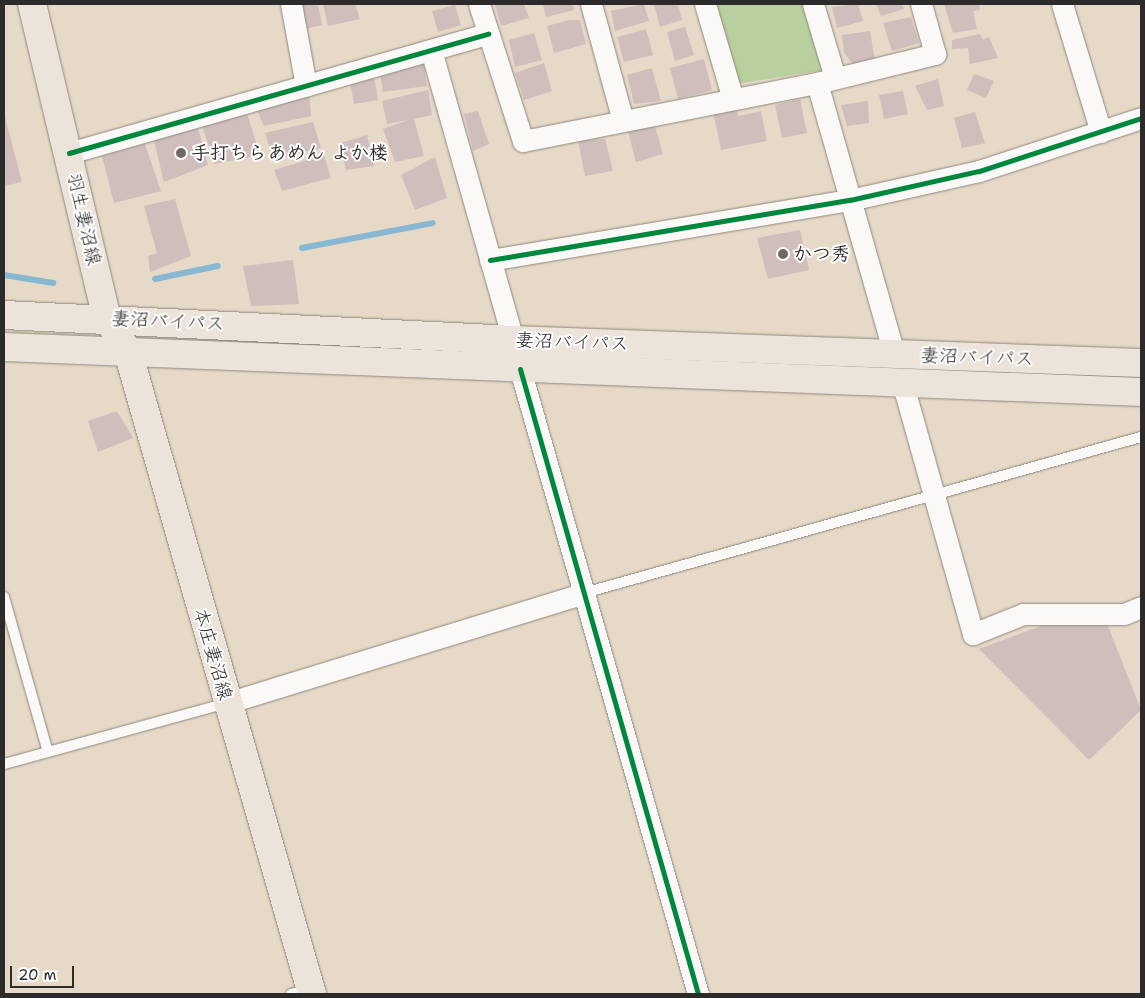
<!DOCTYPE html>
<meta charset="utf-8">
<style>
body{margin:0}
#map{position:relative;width:1145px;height:998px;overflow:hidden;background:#e6d9c7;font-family:"Shantell Sans","Klee One",sans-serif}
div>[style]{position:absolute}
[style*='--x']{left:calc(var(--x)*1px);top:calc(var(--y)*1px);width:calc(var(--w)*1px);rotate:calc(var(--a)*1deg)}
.green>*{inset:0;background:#b7d09d}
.stream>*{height:6px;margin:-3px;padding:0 3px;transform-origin:3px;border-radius:3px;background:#88b7d2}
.building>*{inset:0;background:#d0bebd}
.roads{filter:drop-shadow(0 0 1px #8e887e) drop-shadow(0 0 1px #8e887e)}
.lane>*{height:10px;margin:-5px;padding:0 5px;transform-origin:5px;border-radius:5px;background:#fbf9f7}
.street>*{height:21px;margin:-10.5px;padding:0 10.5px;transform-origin:10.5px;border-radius:10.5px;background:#fbf9f7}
.primary>*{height:28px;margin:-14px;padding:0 14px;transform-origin:14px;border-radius:14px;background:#ece3db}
.highway>*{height:28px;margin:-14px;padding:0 14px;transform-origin:14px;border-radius:14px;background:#ece3db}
.cycleway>*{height:5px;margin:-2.5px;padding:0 2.5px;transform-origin:2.5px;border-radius:2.5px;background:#00873e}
.dots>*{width:14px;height:14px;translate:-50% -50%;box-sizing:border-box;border:2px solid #fff;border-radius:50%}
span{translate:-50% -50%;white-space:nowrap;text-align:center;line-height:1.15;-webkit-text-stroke:4px #fff;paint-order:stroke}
.poi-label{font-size:19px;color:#2b2b2b;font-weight:700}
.left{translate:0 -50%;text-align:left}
.street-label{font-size:19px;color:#2b2b2b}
.frame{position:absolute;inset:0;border:5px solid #2b2b2b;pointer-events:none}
.scale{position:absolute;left:10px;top:966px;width:64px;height:22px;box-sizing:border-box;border:2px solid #2b2b2b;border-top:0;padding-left:6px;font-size:15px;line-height:18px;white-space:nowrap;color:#2b2b2b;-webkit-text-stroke:4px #fff;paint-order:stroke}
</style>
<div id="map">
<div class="green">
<div style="clip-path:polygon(714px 4px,804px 4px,823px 70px,737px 84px)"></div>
</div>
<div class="stream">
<div style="--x:302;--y:248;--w:133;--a:-10.8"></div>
<div style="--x:4;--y:275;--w:50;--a:9.3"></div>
<div style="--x:155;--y:279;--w:64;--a:-11.7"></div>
</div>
<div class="building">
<div style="clip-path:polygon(301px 4px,318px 4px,322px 25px,301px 30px)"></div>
<div style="clip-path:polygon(323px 4px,355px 4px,360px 19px,328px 26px)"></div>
<div style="clip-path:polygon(524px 4px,529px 18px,501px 26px,495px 5px)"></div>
<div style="clip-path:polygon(543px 4px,573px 4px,574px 10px,546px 17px)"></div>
<div style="clip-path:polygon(644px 4px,649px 21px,615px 31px,611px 11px)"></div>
<div style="clip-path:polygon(654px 4px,678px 4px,682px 20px,660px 27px)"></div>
<div style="clip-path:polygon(858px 4px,863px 21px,837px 28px,832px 7px)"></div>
<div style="clip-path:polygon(876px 4px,902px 4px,904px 9px,881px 16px)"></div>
<div style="clip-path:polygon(944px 4px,979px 4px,980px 10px,973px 11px,977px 29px,953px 33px)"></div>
<div style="clip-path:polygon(455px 5px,461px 25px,438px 32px,432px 11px)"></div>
<div style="clip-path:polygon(911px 17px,919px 43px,892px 51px,883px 23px)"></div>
<div style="clip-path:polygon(569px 20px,580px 20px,586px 44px,554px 53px,547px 26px)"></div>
<div style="clip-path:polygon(685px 27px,694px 55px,675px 61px,667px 32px)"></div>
<div style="clip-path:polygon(646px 29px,653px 55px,624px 62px,617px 37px)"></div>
<div style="clip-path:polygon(870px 31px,875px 61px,853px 64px,844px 53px,842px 35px)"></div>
<div style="clip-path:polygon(534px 33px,542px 60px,515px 67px,509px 40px)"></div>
<div style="clip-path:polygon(980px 34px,983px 40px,989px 37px,998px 58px,970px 64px,968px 48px,952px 49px,952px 40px)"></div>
<div style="clip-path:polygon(423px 58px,427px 86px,383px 92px,379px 67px)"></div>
<div style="clip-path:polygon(704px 59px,712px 90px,678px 99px,670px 68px)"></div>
<div style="clip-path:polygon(544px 63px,552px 91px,524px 100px,515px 73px)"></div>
<div style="clip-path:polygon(652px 68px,661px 101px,634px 104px,627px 75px)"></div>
<div style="clip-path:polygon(373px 69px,378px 100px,354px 104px,349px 76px)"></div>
<div style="clip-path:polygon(974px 74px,994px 81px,986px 98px,967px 90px)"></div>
<div style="clip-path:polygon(938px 79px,944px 106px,927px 110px,915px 86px)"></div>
<div style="clip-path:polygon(428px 90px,432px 115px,414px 119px,424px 156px,395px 162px,383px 129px,408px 120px,387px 124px,382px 101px)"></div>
<div style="clip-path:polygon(903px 91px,908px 114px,884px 119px,879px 95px)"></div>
<div style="clip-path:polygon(309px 93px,311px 116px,264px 126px,255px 106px)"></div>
<div style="clip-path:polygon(800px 99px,807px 133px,782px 138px,775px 105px)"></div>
<div style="clip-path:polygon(735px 101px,738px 116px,761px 111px,767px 141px,721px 150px,712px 106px)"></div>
<div style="clip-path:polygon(868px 101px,869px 123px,847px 126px,841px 105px)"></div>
<div style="clip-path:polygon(246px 110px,260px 155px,215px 164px,201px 123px)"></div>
<div style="clip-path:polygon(478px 111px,489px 144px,473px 151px,464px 114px)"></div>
<div style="clip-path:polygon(975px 112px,985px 143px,962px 148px,954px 118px)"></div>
<div style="clip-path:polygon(4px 113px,22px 182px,4px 186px)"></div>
<div style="clip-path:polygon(313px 122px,321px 148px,273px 159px,265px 133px)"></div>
<div style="clip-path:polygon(654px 123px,663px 154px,636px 162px,627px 127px)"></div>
<div style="clip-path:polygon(198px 128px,208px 165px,164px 182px,154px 141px)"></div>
<div style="clip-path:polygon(367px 135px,374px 166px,346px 170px,340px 143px)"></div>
<div style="clip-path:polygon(605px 139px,613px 171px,585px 176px,578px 140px)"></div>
<div style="clip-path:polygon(145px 144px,161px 191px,114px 203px,102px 156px)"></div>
<div style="clip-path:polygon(324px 155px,331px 178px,282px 191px,274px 170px)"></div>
<div style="clip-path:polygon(435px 157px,447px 198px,415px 210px,401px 175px)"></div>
<div style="clip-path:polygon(175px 199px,191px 256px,150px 272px,148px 256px,157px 253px,144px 206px)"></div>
<div style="clip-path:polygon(800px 230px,809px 270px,768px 279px,757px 238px)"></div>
<div style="clip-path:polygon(293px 260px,299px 304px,251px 306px,243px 266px)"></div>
<div style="clip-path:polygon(117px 411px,133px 438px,98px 452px,88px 421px)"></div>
<div style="clip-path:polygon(1106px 621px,1141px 710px,1089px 760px,979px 649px,1046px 624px)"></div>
</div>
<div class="roads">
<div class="lane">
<div style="--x:584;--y:593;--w:578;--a:-15.65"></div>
<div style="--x:4;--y:597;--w:161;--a:74.2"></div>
<div style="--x:4;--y:764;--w:231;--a:-15.3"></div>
<div style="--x:291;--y:994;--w:20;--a:-15"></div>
</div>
<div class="street">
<div style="--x:291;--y:4;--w:83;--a:79.6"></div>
<div style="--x:479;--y:4;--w:144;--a:72.2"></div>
<div style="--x:523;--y:141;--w:300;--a:-11.2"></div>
<div style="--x:817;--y:83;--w:122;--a:-13.8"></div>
<div style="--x:935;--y:54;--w:52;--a:-105.6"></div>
<div style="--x:591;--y:4;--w:121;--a:74.7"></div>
<div style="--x:705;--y:4;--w:99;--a:73.6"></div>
<div style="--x:813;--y:4;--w:77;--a:73.4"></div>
<div style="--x:1062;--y:4;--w:134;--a:73.1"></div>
<div style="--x:431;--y:50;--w:301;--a:74.2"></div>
<div style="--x:817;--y:83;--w:282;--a:74.1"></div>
<div style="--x:69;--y:153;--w:436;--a:-15.9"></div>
<div style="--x:490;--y:260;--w:365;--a:-9.5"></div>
<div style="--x:850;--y:200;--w:132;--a:-12.7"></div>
<div style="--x:979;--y:171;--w:170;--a:-18.1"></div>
<div style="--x:520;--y:369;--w:650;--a:74.1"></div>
<div style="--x:903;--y:385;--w:259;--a:74.3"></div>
<div style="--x:973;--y:634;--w:54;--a:-21.8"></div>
<div style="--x:1023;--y:614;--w:101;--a:0"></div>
<div style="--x:1124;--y:614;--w:18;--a:-22"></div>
<div style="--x:227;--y:703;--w:374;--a:-17.1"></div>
</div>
<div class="primary">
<div style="--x:32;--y:4;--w:323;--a:76.6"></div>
<div style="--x:107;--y:318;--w:40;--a:58"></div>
<div style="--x:128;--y:352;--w:668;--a:74.01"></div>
</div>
<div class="highway">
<div style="--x:4;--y:315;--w:510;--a:2.81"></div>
<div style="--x:513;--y:340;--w:628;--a:2.1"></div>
<div style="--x:4;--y:347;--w:1138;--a:2.27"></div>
</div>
</div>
<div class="cycleway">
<div style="--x:69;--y:153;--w:436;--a:-15.9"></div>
<div style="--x:490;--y:260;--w:365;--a:-9.5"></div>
<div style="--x:850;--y:200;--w:132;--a:-12.7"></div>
<div style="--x:979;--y:171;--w:170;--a:-18.1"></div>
<div style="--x:520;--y:369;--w:650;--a:74.1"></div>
</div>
<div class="dots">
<div style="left:181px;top:153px;background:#6c6862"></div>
<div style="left:783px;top:254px;background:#6c6862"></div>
</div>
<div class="poi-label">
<span class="left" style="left:191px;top:153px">手打ちらあめん よか楼</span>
<span class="left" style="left:793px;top:254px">かつ秀</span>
</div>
<div class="street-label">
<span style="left:84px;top:219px;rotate:77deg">羽生妻沼線</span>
<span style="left:168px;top:321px;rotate:3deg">妻沼バイパス</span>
<span style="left:572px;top:342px;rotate:2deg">妻沼バイパス</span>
<span style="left:977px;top:357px;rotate:2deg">妻沼バイパス</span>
<span style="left:213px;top:654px;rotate:74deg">本庄妻沼線</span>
</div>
<div class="frame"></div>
<div class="scale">20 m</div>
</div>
